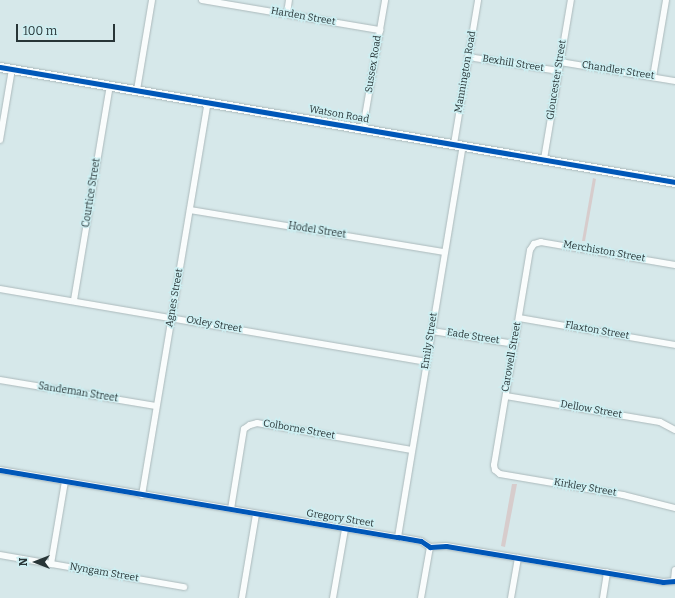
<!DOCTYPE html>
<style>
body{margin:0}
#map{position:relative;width:675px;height:598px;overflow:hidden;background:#d6e8ea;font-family:Bitter,serif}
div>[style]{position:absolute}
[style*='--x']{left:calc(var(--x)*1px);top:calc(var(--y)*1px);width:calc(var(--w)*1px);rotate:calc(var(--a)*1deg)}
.green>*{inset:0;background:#d7cccc}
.roads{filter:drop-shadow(0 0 1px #abb9bb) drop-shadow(0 0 1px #abb9bb)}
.street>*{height:6px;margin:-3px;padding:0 3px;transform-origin:3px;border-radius:3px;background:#f9fcfc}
.secondary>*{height:9px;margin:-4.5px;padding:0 4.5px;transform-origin:4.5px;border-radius:4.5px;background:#f9fcfc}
.cycleway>*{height:5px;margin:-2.5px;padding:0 2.5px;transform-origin:2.5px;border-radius:2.5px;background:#0057b8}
span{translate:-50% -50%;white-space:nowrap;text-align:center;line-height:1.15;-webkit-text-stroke:3px #ceeff2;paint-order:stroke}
.street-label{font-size:10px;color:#283537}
.north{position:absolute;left:16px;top:542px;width:40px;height:40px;-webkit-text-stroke:3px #ceeff2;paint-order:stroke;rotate:270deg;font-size:11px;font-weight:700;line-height:16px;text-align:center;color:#283537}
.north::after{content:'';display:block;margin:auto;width:14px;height:18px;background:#283537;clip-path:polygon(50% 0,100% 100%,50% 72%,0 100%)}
.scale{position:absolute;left:16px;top:24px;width:99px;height:18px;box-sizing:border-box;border:2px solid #283537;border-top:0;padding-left:5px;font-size:12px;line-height:14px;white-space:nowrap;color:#283537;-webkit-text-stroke:3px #ceeff2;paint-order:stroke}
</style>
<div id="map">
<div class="green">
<div style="clip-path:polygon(593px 178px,596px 179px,585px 241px,582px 241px)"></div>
<div style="clip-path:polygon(512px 484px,517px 484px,505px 547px,501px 546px)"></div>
</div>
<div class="roads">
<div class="street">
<div style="--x:202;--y:0;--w:181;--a:9.6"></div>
<div style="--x:287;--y:14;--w:14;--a:-82"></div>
<div style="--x:468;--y:57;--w:92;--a:8.7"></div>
<div style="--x:560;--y:62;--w:117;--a:9.4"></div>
<div style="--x:653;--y:77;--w:78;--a:-80.4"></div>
<div style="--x:137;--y:90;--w:91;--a:-80.5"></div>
<div style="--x:363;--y:128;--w:130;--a:-80.2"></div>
<div style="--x:0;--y:140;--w:72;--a:-80.4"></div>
<div style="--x:454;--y:144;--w:146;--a:-80.5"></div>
<div style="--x:544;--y:159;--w:161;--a:-80.4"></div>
<div style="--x:190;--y:210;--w:258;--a:9.4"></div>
<div style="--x:675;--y:265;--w:136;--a:-170.3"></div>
<div style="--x:541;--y:242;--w:7;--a:164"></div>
<div style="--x:534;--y:244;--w:7;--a:124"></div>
<div style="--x:530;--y:250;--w:218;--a:99.5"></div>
<div style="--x:494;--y:465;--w:5;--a:79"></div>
<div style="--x:495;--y:470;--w:6;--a:39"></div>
<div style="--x:500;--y:474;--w:125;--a:9.7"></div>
<div style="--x:623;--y:495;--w:54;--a:14"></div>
<div style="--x:0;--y:289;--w:433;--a:9.7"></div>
<div style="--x:74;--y:300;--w:217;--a:-80.5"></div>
<div style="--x:519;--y:318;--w:158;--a:9.8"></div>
<div style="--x:432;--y:331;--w:84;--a:8.9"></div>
<div style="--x:0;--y:380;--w:158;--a:9.5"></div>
<div style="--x:506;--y:396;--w:156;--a:9.6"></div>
<div style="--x:660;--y:422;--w:17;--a:28"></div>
<div style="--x:0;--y:470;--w:404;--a:9.6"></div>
<div style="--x:398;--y:537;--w:23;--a:10"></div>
<div style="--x:421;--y:541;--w:11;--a:34"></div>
<div style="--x:430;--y:547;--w:16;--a:-4"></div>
<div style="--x:446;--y:546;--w:220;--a:9.4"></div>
<div style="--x:663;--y:582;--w:12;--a:-5"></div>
<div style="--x:142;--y:495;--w:399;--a:-80.5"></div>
<div style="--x:231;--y:509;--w:81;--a:-80.8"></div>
<div style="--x:244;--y:429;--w:7;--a:-34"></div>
<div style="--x:250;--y:425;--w:7;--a:-16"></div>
<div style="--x:257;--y:423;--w:157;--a:9.9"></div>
<div style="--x:398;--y:537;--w:397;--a:-80.6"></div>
<div style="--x:0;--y:555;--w:187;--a:9.9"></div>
<div style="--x:51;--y:564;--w:84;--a:-80.4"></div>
<div style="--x:674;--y:580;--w:10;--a:-84"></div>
<div style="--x:242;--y:598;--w:85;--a:-80.5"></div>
<div style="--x:333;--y:598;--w:70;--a:-80.1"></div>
<div style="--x:421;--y:598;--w:52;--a:-80"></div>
<div style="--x:511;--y:598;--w:41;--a:-80.1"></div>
<div style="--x:603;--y:598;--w:26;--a:-81"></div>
</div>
<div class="secondary">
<div style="--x:0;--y:67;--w:685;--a:9.67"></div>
</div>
</div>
<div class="cycleway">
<div style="--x:0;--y:67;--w:685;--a:9.67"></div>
<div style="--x:0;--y:470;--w:404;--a:9.6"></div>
<div style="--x:398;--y:537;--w:23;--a:10"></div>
<div style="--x:421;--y:541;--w:11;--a:34"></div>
<div style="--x:430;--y:547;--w:16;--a:-4"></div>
<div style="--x:446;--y:546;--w:220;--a:9.4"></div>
<div style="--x:663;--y:582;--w:12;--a:-5"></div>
</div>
<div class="street-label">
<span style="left:303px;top:17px;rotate:10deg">Harden Street</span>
<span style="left:374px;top:64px;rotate:-81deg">Sussex Road</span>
<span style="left:513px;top:64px;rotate:9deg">Bexhill Street</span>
<span style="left:618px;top:71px;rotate:9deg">Chandler Street</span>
<span style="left:466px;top:72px;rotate:-80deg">Mannington Road</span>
<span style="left:557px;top:80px;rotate:-81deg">Gloucester Street</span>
<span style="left:339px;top:115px;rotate:10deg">Watson Road</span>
<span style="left:92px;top:193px;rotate:-81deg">Courtice Street</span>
<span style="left:317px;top:231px;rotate:9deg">Hodel Street</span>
<span style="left:604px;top:252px;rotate:10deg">Merchiston Street</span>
<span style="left:175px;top:298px;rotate:-80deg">Agnes Street</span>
<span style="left:214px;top:325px;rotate:10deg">Oxley Street</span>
<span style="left:597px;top:331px;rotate:10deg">Flaxton Street</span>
<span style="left:473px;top:337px;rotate:9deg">Eade Street</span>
<span style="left:430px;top:341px;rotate:-81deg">Emily Street</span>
<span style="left:512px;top:357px;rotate:-80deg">Carowell Street</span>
<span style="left:78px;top:393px;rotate:9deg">Sandeman Street</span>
<span style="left:591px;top:410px;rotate:10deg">Dellow Street</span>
<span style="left:299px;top:430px;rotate:10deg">Colborne Street</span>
<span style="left:585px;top:488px;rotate:10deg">Kirkley Street</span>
<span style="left:340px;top:519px;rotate:9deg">Gregory Street</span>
<span style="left:104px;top:573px;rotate:10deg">Nyngam Street</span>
</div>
<div class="north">N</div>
<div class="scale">100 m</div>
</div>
